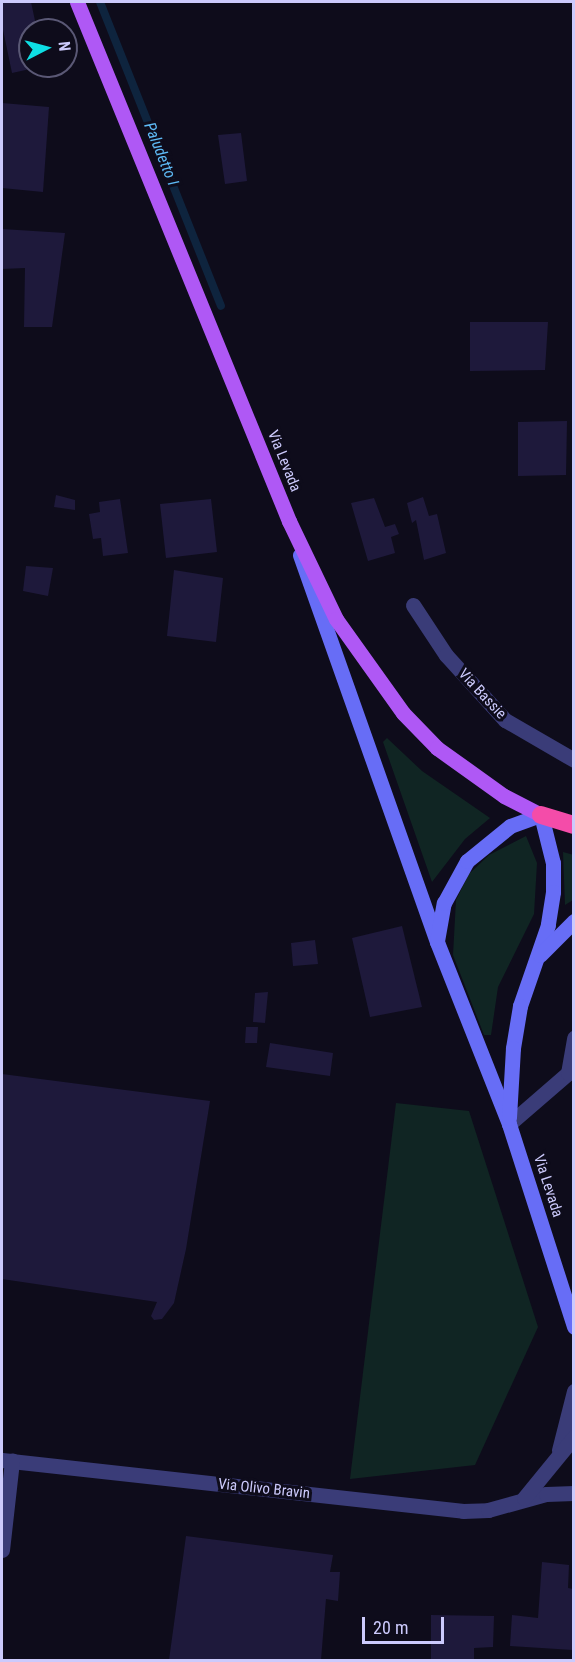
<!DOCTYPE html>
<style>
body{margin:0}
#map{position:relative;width:575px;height:1662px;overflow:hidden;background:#0e0c1b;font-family:"Roboto Condensed",sans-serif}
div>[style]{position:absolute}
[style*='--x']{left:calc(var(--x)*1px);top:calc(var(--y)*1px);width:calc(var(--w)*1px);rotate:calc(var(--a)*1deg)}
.green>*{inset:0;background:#102523}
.stream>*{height:8px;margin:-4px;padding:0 4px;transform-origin:4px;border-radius:4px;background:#0e243e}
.building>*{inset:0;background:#1e193b}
.street>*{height:15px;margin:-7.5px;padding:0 7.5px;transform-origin:7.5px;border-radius:7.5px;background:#3a3c78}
.secondary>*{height:15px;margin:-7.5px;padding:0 7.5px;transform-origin:7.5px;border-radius:7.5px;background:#676df6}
.primary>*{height:15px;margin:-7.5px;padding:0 7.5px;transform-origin:7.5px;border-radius:7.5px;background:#af58f5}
.highway>*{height:18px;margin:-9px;padding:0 9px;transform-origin:9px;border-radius:9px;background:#f44ca9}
span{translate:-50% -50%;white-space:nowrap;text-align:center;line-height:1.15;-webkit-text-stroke:6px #0e0c1b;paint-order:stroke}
.street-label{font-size:15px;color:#cccafc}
.water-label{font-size:16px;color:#5ebaf5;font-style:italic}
.frame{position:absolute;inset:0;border:3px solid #cccafc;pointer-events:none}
.north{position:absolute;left:18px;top:18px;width:60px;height:60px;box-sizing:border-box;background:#0e0c1b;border:2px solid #5a5875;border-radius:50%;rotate:84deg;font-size:16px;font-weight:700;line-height:24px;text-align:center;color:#cccafc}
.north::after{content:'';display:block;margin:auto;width:21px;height:27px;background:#0edee4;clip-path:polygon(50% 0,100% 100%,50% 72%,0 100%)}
.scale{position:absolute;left:362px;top:1617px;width:82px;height:27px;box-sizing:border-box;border:3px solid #cccafc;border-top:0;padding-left:8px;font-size:18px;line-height:21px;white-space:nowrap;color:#cccafc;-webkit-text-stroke:4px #0e0c1b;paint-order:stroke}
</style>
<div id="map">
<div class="green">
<div style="clip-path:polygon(387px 738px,422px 771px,490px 818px,465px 839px,432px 882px,383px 742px)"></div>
<div style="clip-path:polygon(526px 836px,537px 863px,534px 914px,498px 987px,491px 1035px,484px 1035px,453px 955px,456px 900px,469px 874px,489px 855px)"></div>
<div style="clip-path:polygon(563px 852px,574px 855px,573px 900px,565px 905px)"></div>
<div style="clip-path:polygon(396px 1103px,469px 1111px,538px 1327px,475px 1465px,350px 1479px)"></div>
</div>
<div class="stream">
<div style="--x:100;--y:2;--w:327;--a:68.3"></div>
</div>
<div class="building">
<div style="clip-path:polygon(2px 2px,31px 2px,37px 30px,30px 30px,30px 66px,39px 67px,12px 73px,2px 25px)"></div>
<div style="clip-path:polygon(2px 103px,49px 107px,43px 192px,2px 188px)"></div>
<div style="clip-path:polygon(241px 133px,247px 181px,225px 184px,218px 135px)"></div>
<div style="clip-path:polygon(2px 229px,65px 233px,52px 327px,24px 327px,25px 268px,2px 269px)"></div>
<div style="clip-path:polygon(470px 322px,548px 322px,545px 370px,470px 371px)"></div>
<div style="clip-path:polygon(567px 421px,566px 475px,518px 476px,518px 422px)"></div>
<div style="clip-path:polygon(56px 495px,75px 500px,75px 510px,54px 507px)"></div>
<div style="clip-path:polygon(423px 497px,429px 516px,437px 514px,446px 553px,424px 560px,416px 520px,412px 523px,407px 503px)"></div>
<div style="clip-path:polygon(374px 498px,385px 527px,395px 524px,399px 534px,391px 537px,395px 553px,368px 561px,351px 503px)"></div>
<div style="clip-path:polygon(120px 499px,128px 553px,103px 556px,101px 538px,93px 539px,89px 514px,100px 512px,99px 502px)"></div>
<div style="clip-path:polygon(211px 499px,217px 552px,166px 558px,160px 504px)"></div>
<div style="clip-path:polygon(26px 566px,53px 568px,48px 596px,23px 591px)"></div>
<div style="clip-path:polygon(174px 570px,223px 578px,216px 642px,167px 636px)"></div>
<div style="clip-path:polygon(402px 926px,422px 1007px,370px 1017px,352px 938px)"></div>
<div style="clip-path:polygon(315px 940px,318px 964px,293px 966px,291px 943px)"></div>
<div style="clip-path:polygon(268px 992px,265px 1023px,253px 1022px,255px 993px)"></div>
<div style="clip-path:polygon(246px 1027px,258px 1027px,257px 1043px,245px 1043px)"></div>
<div style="clip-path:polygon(270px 1043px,333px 1053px,330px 1076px,266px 1067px)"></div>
<div style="clip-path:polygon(2px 1074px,210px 1101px,186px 1249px,174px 1303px,162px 1319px,154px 1320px,151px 1316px,157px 1302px,2px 1279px)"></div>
<div style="clip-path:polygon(186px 1536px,333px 1555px,330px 1572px,340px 1572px,338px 1601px,326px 1599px,321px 1660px,169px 1660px)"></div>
<div style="clip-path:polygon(542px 1562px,569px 1565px,568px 1588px,573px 1589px,573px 1650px,510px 1646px,512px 1615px,538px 1618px)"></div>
<div style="clip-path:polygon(431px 1615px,494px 1616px,493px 1647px,474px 1648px,474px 1660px,431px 1660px)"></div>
</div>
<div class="street">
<div style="--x:413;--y:605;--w:60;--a:56.6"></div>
<div style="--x:446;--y:655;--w:88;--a:47.8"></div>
<div style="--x:505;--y:720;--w:80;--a:30.1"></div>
<div style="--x:509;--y:1124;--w:78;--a:-40.8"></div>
<div style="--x:568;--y:1073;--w:36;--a:-80"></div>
<div style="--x:559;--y:1450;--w:61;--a:-75.7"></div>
<div style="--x:2;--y:1460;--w:464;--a:6.3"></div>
<div style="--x:463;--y:1511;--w:25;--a:-2"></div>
<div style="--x:488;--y:1510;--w:60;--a:-15.4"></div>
<div style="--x:546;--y:1494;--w:28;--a:-2"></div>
<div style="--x:524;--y:1498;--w:79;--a:-50.7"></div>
<div style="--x:2;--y:1550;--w:90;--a:-83.6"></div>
</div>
<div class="secondary">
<div style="--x:300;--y:555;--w:411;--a:70.5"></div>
<div style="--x:437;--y:942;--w:196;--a:68.4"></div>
<div style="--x:509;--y:1124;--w:213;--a:72.2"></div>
<div style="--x:437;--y:941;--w:39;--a:-80"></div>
<div style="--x:444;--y:903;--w:48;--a:-61.3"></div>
<div style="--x:467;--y:861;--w:55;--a:-39.1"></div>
<div style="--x:510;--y:826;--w:33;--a:-20"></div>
<div style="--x:541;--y:815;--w:49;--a:76"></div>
<div style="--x:553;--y:863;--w:29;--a:90"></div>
<div style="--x:553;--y:892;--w:33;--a:99"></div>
<div style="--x:548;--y:925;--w:86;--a:109.1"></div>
<div style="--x:520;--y:1006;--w:43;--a:99.5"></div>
<div style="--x:513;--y:1048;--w:70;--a:93.3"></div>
<div style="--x:540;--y:955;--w:48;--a:-45"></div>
</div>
<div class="primary">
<div style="--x:77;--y:2;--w:561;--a:67.78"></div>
<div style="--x:289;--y:521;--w:109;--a:64.4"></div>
<div style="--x:336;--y:619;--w:115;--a:54.5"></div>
<div style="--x:403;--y:713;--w:49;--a:45.8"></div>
<div style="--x:437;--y:748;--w:82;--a:35.6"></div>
<div style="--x:504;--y:796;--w:42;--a:27.2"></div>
</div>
<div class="highway">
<div style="--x:541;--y:815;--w:34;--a:17"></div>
</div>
<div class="street-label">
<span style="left:284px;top:461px;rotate:68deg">Via Levada</span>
<span style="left:482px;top:694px;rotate:47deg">Via Bassie</span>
<span style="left:548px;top:1186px;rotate:72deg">Via Levada</span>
<span style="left:264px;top:1489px;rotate:6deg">Via Olivo Bravin</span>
</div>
<div class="water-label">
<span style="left:161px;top:154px;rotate:68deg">Paludetto I</span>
</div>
<div class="frame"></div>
<div class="north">N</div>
<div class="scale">20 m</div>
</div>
